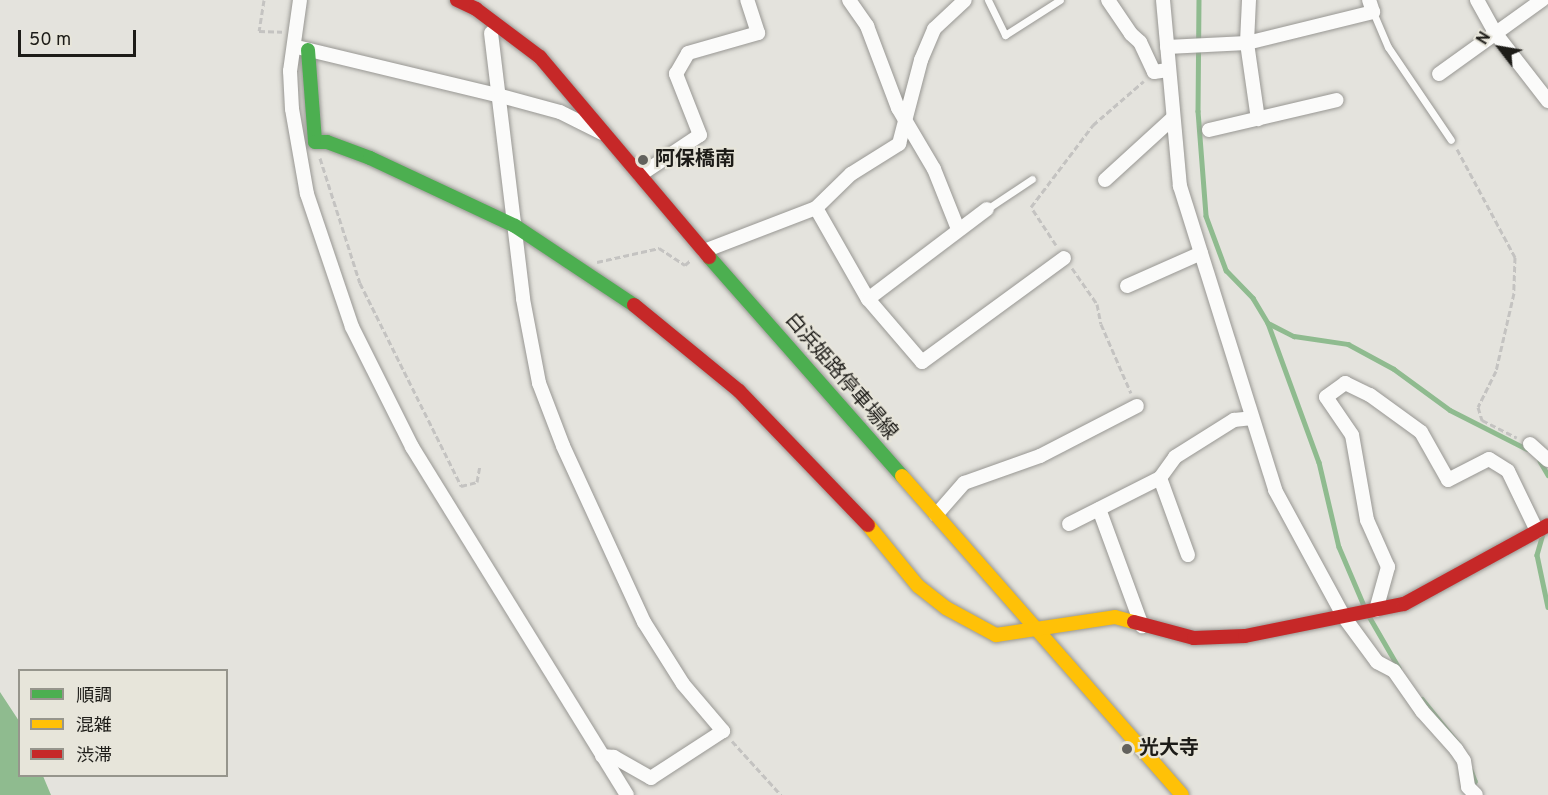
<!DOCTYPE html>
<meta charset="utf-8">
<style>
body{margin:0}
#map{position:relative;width:1548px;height:795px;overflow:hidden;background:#e4e3dd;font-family:Overpass,"Noto Sans JP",sans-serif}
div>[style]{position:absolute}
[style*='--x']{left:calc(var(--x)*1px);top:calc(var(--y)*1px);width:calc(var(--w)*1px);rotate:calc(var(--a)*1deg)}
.water>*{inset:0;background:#8fbb8f}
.stream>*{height:4.5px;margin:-2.25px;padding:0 2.25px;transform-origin:2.25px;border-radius:2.25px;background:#8fbb8f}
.path>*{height:3px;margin-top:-1.5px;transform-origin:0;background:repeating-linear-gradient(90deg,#c4c3c1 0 6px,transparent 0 9px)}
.roads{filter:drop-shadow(0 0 2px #989793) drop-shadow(0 0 2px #989793)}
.lane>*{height:7px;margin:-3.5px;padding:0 3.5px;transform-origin:3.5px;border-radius:3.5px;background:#fbfbfa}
.street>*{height:14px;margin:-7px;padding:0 7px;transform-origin:7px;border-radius:7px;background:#fbfbfa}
.fast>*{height:14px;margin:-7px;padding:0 7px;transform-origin:7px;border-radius:7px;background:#4caf50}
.slow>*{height:14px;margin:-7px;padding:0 7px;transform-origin:7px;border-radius:7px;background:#ffc107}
.jam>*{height:14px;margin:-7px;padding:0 7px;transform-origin:7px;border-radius:7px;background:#c62828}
.dots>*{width:16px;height:16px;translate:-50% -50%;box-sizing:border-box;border:3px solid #e7e5da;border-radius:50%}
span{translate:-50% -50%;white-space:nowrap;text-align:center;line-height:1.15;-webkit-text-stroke:4.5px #e7e5da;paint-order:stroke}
.poi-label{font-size:20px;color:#1d1c18;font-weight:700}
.left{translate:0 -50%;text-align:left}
.street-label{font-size:20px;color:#1d1c18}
.legend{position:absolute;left:18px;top:669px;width:210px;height:108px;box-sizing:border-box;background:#e7e5da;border:2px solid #96958c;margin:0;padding:8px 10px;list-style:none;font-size:18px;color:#1d1c18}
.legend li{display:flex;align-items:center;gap:12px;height:30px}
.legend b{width:30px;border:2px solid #96958c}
.north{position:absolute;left:1470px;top:18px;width:60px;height:60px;-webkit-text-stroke:4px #e7e5da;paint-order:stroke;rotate:301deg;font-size:16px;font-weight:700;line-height:24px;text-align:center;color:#1d1c18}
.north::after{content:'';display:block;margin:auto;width:21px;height:27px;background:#1d1c18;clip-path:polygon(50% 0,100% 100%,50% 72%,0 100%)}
.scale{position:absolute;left:18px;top:30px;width:118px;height:27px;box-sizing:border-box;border:3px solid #1d1c18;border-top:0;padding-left:8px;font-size:18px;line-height:21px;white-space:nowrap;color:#1d1c18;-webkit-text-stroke:4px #e7e5da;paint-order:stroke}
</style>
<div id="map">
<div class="water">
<div style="clip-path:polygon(0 692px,19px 721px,20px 776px,43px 776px,51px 795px,0 795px)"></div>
</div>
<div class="stream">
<div style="--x:1199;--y:0;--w:111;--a:90.5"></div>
<div style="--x:1198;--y:111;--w:105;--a:85.6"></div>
<div style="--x:1206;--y:216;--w:58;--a:69.7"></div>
<div style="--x:1226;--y:270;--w:39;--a:46"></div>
<div style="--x:1253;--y:298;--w:29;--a:59"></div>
<div style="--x:1268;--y:323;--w:148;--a:69.9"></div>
<div style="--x:1319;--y:462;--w:87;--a:76.8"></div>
<div style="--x:1339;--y:547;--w:66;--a:66.9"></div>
<div style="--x:1268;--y:323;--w:29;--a:27"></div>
<div style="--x:1294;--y:336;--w:55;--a:8.4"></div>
<div style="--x:1348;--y:344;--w:52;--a:28.5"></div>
<div style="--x:1394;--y:369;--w:69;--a:36.2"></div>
<div style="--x:1450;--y:410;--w:86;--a:26.9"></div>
<div style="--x:1540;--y:461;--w:16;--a:60"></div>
<div style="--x:1543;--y:534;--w:22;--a:106"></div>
<div style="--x:1537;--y:555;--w:53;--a:78.1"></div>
<div style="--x:1369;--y:616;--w:60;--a:60"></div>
<div style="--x:1422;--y:699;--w:60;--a:51"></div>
<div style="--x:1471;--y:770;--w:12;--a:70"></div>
<div style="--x:1475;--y:781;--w:6;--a:108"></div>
</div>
<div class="path">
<div style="--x:264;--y:0;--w:31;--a:99"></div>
<div style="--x:259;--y:31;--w:23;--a:2"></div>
<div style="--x:1457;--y:149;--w:123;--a:61.8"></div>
<div style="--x:1515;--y:257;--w:36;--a:92"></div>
<div style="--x:1514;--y:293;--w:80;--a:103"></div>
<div style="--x:1496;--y:371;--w:40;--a:116.6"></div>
<div style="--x:1478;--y:407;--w:14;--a:73"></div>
<div style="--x:1482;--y:420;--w:39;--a:27"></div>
<div style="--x:320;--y:158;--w:131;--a:72.3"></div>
<div style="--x:360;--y:283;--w:227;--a:63.5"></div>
<div style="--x:461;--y:486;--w:16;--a:-14"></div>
<div style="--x:477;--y:482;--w:17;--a:-80"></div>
<div style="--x:1056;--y:245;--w:45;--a:-123.3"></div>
<div style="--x:1031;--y:207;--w:103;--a:-52.9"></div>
<div style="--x:1093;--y:125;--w:67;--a:-40.8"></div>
<div style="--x:597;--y:262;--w:64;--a:-12.7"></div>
<div style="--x:659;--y:248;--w:31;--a:33"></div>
<div style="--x:685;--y:265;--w:9;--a:-41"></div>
<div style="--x:1072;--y:268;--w:44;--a:55.2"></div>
<div style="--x:1097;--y:304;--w:20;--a:79"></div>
<div style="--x:1101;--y:324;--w:75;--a:66.5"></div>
<div style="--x:732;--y:741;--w:73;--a:47.8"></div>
</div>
<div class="roads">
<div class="lane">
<div style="--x:988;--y:0;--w:39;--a:64"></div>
<div style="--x:1005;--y:35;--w:65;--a:-32.5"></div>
<div style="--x:1373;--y:12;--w:38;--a:67"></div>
<div style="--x:1388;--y:47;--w:112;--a:55.9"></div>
<div style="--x:987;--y:209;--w:54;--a:-33.7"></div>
</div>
<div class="street">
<div style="--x:300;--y:0;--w:72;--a:98"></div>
<div style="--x:290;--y:71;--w:38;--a:87"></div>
<div style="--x:292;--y:109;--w:86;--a:80"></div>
<div style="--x:307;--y:194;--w:140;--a:71.3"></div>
<div style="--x:352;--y:327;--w:134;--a:63.4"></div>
<div style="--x:412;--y:447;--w:409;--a:58.3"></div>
<div style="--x:849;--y:0;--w:32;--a:55"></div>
<div style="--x:867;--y:26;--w:88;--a:69.3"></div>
<div style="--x:898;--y:108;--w:71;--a:59.5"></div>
<div style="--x:934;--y:169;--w:65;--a:68.2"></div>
<div style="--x:1108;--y:0;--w:41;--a:55.9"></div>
<div style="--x:1131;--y:34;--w:12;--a:42"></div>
<div style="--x:1140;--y:42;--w:33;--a:65"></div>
<div style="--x:1154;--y:72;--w:14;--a:-8"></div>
<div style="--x:1163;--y:0;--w:187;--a:84.8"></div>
<div style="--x:1180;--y:186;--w:318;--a:72.6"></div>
<div style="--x:1275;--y:490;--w:145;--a:61.5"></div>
<div style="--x:1344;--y:617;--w:56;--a:53.7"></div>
<div style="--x:1377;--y:662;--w:19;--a:28"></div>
<div style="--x:1394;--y:671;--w:49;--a:55"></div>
<div style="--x:1422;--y:711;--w:51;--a:48.2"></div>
<div style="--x:1456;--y:749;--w:14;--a:56"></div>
<div style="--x:1464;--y:761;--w:26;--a:81"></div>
<div style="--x:1468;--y:787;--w:11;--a:45"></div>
<div style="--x:1249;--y:0;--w:43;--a:92.7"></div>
<div style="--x:1247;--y:43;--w:77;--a:81.8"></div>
<div style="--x:1477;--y:0;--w:39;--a:61"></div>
<div style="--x:1496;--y:34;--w:85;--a:52.2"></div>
<div style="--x:491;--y:33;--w:268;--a:83.1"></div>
<div style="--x:523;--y:299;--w:86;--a:79.2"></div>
<div style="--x:539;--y:383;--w:67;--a:69.1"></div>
<div style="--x:563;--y:446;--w:194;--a:65.3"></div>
<div style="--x:644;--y:622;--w:73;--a:57.8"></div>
<div style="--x:683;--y:684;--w:62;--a:49.6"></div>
<div style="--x:723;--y:731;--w:86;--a:146.9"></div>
<div style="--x:651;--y:778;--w:43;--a:-150.4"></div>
<div style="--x:614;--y:757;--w:12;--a:-175"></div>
<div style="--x:1167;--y:47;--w:80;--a:-2.9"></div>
<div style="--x:1247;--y:43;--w:130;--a:-13.8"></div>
<div style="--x:1373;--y:12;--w:13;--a:-108"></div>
<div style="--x:301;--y:48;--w:206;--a:13.5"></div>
<div style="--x:501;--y:96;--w:61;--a:15.2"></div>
<div style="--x:560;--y:112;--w:47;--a:26.6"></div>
<div style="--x:1439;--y:74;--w:127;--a:-35.7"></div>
<div style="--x:1209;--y:130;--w:131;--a:-13.2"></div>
<div style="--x:640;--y:175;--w:72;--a:-33.7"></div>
<div style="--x:700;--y:135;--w:66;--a:-111.5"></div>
<div style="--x:676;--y:74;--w:24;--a:-60"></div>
<div style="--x:688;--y:53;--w:73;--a:-15.9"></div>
<div style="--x:758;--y:33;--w:35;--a:-108"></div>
<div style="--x:1105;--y:180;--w:92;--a:-42.4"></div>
<div style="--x:816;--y:208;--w:105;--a:60.3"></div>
<div style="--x:868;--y:299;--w:83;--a:49.4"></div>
<div style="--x:922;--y:362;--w:176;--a:-36.2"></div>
<div style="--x:704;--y:251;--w:120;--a:-21"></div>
<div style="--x:816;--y:208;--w:49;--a:-44.2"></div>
<div style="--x:851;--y:174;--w:57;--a:-32"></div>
<div style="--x:899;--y:144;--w:87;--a:-75.3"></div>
<div style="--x:921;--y:60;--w:34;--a:-67"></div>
<div style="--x:934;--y:29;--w:42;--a:-43.1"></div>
<div style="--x:1127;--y:286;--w:81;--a:-24"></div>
<div style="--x:868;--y:299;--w:149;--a:-37.1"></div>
<div style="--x:1530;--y:444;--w:24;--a:42"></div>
<div style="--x:1160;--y:478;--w:82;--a:70"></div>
<div style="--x:1099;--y:509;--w:125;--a:69.8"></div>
<div style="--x:936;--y:515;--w:43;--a:-48.8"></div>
<div style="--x:964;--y:483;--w:81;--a:-19.6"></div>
<div style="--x:1040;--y:456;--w:109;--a:-27.3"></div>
<div style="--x:1069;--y:524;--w:102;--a:-26.8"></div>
<div style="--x:1160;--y:478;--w:26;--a:-54"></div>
<div style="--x:1175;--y:457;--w:70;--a:-32.1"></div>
<div style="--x:1234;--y:420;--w:18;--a:-6"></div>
<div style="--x:1376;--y:610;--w:45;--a:-74.4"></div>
<div style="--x:1388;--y:567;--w:51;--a:-114.1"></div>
<div style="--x:1367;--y:520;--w:86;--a:-100"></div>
<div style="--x:1352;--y:435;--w:46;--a:-124.4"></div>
<div style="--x:1326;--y:397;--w:24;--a:-36"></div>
<div style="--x:1345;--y:383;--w:28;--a:26"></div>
<div style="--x:1370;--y:395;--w:63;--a:36"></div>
<div style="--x:1421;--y:432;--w:55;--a:60.6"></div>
<div style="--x:1448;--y:480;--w:46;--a:-27.1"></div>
<div style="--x:1489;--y:459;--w:22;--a:32"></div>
<div style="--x:1508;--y:471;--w:67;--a:64.2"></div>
</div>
<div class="fast">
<div style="--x:308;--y:50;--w:92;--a:85.6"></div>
<div style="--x:315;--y:142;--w:12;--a:0"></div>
<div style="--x:327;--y:142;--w:46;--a:20.4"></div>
<div style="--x:370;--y:158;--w:160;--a:25.1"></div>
<div style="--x:515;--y:226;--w:143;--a:33.6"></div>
<div style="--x:709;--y:257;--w:292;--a:48.6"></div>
</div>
<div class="slow">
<div style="--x:902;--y:476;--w:424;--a:48.7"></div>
<div style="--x:868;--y:525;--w:79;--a:50.7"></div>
<div style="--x:918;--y:586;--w:36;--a:38"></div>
<div style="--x:946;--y:608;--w:57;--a:28.4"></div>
<div style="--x:996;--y:635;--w:120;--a:-8.6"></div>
<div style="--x:1115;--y:617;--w:20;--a:15"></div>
</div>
<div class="jam">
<div style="--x:457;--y:0;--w:21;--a:25"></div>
<div style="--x:476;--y:9;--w:80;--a:36.9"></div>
<div style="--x:540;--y:57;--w:262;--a:49.8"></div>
<div style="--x:634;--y:305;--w:136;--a:39.3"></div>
<div style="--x:739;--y:391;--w:186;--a:46.1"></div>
<div style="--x:1134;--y:622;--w:62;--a:14.9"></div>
<div style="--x:1194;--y:638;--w:51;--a:-2.2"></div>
<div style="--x:1245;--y:636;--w:162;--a:-11.4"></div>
<div style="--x:1404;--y:604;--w:164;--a:-28.7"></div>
</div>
</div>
<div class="dots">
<div style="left:643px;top:160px;background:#63625d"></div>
<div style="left:1127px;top:749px;background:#63625d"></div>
</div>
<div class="poi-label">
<span class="left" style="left:655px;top:160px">阿保橋南</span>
<span class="left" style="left:1139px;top:749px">光大寺</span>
</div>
<div class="street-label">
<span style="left:840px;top:377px;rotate:49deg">白浜姫路停車場線</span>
</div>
<ul class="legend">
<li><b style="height:8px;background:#4caf50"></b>順調</li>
<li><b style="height:8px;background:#ffc107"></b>混雑</li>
<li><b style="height:8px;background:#c62828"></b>渋滞</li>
</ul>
<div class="north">N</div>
<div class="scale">50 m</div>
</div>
